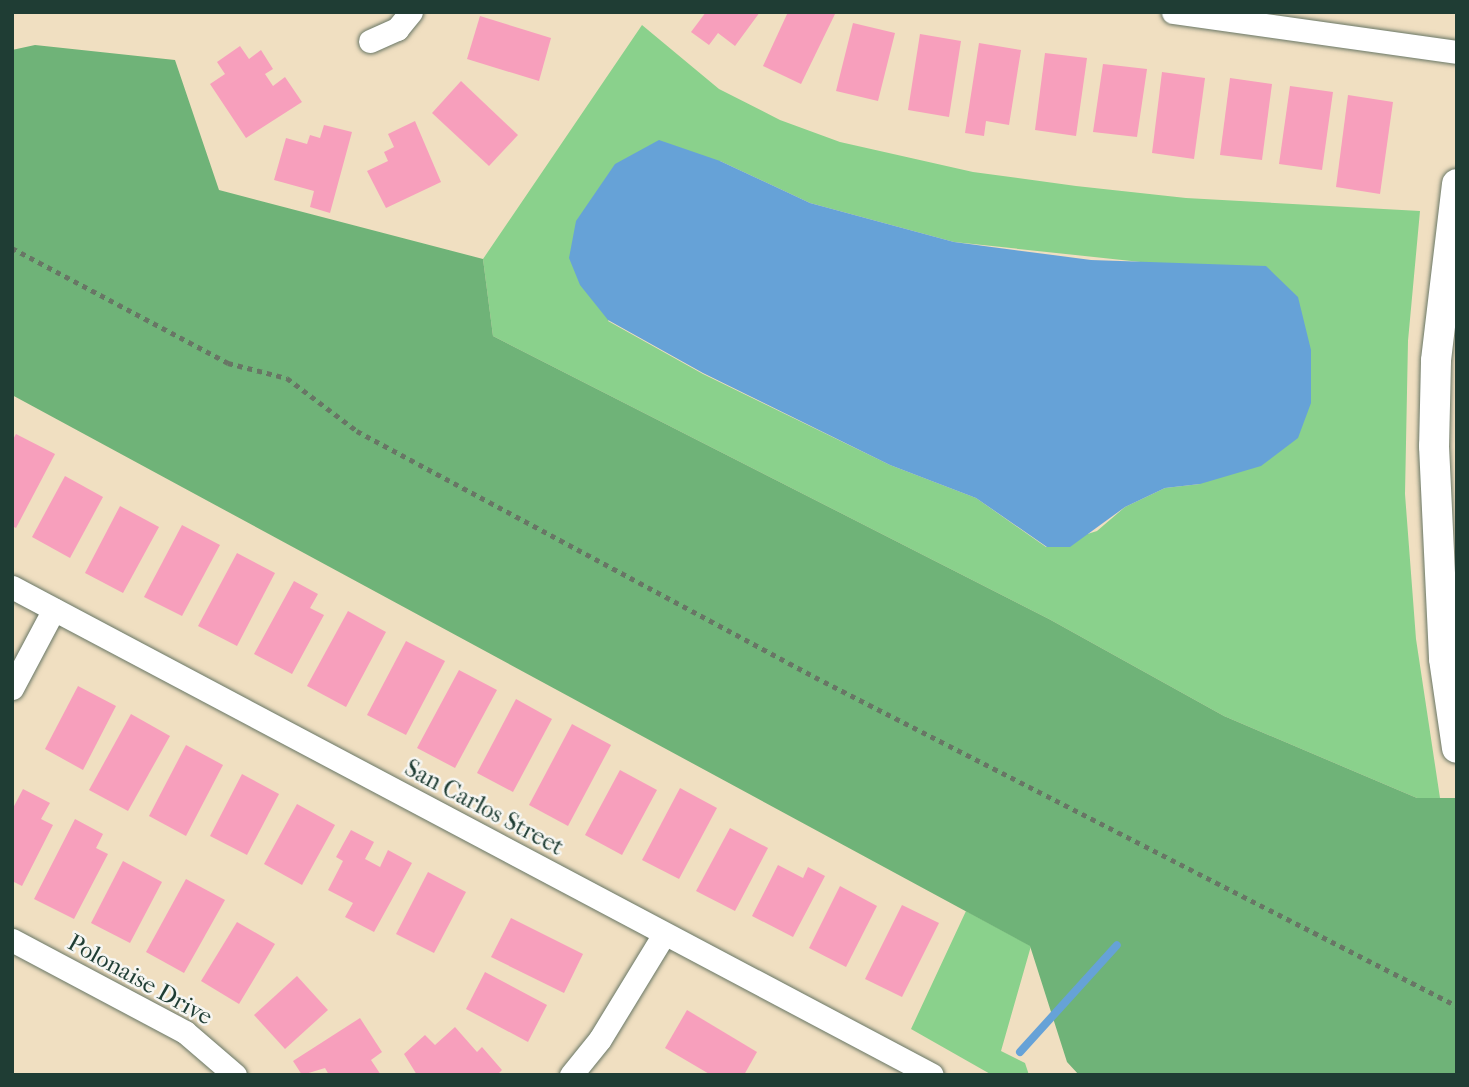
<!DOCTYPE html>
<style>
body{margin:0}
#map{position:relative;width:1469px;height:1087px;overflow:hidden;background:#f0dfc1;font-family:"IM FELL French Canon",serif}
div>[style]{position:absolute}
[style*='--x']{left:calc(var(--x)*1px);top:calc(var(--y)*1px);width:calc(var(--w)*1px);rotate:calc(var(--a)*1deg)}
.green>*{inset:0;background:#8ad18c}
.forest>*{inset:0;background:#6fb378}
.water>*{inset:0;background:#66a2d7}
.stream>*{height:8px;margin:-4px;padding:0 4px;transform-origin:4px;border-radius:4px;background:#66a2d7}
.building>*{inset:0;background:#f79fbc}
.path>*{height:4.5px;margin-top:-2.25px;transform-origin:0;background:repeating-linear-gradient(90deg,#687665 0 5px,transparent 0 10px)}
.roads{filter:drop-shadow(0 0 2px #687665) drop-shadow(0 0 2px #687665)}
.minor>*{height:23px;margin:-11.5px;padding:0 11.5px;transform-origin:11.5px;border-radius:11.5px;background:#fff}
.tertiary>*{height:30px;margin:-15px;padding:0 15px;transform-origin:15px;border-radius:15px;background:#fff}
span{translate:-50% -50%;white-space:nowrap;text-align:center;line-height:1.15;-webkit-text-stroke:5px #f6f6f2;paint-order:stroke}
.street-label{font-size:24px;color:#1f3d34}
.frame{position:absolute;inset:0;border:14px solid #1f3d34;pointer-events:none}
</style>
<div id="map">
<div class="green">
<div style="clip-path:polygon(evenodd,642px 25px,719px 89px,780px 120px,840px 142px,973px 172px,1076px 186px,1186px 198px,1420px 211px,1408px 341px,1405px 494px,1416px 639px,1440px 798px,1417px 798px,1224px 716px,1049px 619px,493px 336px,483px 259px,642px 25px,720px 161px,810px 203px,954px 242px,1150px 263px,1200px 484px,1165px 488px,1125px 507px,1097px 531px,1046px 547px,976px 498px,890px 465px,703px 374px,608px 321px,720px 161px)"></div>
<div style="clip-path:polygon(966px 911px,1031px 946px,1001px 1051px,1025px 1063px,1029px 1075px,992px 1075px,911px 1029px)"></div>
</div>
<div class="forest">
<div style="clip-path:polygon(35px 45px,175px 60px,219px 190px,483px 259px,493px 336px,1049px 619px,1224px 716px,1417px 798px,1457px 798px,1457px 1075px,1079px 1075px,1067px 1062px,1030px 946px,12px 395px,12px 50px)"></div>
</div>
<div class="water">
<div style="clip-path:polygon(659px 140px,720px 161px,810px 203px,954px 242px,1091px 260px,1266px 266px,1298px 297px,1311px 350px,1311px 403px,1298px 438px,1261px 466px,1200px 484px,1165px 488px,1125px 507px,1070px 547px,1047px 547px,976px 498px,890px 465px,703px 373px,608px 320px,580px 285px,569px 258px,576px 221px,615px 164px)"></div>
</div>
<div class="stream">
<div style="--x:1020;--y:1052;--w:144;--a:-47.8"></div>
</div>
<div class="building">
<div style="clip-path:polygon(706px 12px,760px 12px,735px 46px,718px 33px,709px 45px,691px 32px)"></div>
<div style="clip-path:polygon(788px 12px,835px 14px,801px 84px,763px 66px)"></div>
<div style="clip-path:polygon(480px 16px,551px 38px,539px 81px,467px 59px)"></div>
<div style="clip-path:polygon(853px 23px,895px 33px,878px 101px,836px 91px)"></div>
<div style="clip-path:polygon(920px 34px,961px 41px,949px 117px,908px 110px)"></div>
<div style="clip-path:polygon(979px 43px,1021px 50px,1009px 125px,986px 121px,984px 136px,965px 133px)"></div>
<div style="clip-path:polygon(240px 46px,249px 59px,261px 50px,273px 69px,265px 74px,273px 86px,285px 77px,302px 102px,246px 138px,210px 84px,225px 74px,217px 62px)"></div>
<div style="clip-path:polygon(1045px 53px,1087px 58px,1076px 136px,1035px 130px)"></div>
<div style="clip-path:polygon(1103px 64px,1147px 69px,1137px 137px,1093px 132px)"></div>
<div style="clip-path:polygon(1162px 72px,1205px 78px,1194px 159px,1152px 153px)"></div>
<div style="clip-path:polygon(1230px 78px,1272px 84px,1262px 160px,1220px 155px)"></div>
<div style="clip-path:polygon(461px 81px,518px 135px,489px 166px,432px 113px)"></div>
<div style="clip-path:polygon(1290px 86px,1333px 92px,1322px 170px,1279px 164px)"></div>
<div style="clip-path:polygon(1348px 95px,1393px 102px,1380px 194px,1336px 187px)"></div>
<div style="clip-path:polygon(415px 121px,441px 182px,386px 208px,367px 171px,388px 161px,384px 152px,394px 147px,388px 134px)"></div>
<div style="clip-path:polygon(324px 125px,352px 132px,330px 213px,310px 207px,314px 191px,274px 180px,286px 138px,307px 144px,310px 135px,320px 138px)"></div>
<div style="clip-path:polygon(16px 434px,55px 454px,16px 528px,12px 526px,12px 441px)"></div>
<div style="clip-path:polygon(65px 476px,103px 497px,70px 558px,32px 537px)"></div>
<div style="clip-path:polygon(120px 506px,159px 527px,123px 593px,85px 573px)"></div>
<div style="clip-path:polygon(182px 525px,220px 545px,182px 616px,144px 597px)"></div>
<div style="clip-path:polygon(237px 553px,275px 573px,237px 646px,198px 626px)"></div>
<div style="clip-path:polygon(294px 581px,318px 594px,310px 608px,324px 615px,292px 674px,254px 654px)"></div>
<div style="clip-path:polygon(348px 611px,386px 632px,346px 707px,307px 686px)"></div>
<div style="clip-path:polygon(406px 641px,445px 661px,406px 735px,367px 715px)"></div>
<div style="clip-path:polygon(459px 670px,497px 690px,455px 768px,417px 748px)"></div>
<div style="clip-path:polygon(78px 686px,116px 706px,83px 770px,45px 749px)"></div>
<div style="clip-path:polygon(516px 699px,552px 719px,513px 792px,477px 773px)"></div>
<div style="clip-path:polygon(131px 714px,170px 736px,128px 811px,89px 790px)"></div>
<div style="clip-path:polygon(572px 724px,611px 745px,568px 826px,529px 805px)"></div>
<div style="clip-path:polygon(186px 745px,223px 765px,186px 836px,149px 816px)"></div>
<div style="clip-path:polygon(620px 770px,657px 790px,622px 855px,585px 835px)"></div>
<div style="clip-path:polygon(242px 774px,279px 794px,247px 855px,210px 836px)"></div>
<div style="clip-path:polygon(680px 788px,717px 808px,679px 879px,642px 860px)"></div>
<div style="clip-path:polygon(23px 789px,50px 803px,41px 819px,53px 825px,22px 886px,12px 881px,12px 810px)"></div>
<div style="clip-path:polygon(297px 804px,335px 825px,302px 885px,264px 864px)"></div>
<div style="clip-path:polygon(75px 819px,103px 834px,96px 848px,108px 854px,74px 919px,34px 899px)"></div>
<div style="clip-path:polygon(730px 828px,768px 848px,735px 911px,696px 891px)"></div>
<div style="clip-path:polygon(351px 830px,374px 842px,365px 859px,380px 867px,388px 850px,412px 863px,374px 932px,345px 917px,353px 903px,328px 890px,343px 861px,336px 857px)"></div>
<div style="clip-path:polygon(123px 861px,162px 882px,130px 943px,91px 923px)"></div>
<div style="clip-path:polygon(778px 865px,803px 878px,808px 867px,825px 876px,793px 937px,752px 916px)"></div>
<div style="clip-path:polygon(428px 872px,466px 892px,434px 953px,396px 934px)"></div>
<div style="clip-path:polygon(186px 879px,225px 900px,184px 973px,146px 952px)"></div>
<div style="clip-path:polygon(840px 886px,877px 906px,846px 967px,809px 948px)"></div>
<div style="clip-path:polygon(902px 905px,939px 923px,902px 997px,865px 979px)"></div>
<div style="clip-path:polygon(511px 918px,583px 954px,564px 993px,491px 957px)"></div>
<div style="clip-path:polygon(237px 922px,275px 944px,239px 1004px,201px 981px)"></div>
<div style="clip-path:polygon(485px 972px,547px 1005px,528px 1042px,466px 1009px)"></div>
<div style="clip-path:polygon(297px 976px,328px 1010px,285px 1049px,254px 1015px)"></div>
<div style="clip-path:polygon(687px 1010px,757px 1052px,744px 1075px,711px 1075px,665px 1048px)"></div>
<div style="clip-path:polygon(360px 1018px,382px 1052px,371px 1060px,381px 1075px,329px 1075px,325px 1068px,302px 1075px,293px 1061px)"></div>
<div style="clip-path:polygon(455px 1027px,477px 1052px,482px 1047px,502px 1070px,497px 1075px,417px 1075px,404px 1054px,425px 1035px,435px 1045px)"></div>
</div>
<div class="path">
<div style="--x:12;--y:248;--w:245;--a:28"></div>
<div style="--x:228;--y:363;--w:61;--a:14.3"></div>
<div style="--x:287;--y:378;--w:88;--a:37.1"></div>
<div style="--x:357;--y:431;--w:520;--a:28.24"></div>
<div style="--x:815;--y:677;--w:721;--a:27.13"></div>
</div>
<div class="roads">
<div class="minor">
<div style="--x:1173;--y:12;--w:287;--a:8"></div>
<div style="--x:370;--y:41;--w:30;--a:-24"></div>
<div style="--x:397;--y:29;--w:22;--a:-51"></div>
<div style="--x:12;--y:587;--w:1041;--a:27.94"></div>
<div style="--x:12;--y:688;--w:89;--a:-62"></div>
<div style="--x:12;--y:940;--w:196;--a:28"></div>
<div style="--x:185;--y:1032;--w:66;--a:40.7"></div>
<div style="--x:571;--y:1075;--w:46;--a:-51.1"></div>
<div style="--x:600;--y:1039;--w:123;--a:-58.6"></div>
</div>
<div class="tertiary">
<div style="--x:1457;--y:184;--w:178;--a:96.8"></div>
<div style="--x:1436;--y:361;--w:85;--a:91.3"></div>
<div style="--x:1434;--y:446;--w:213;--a:87.3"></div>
<div style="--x:1444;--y:659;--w:90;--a:81.7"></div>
</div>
</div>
<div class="street-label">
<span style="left:484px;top:808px;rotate:28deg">San Carlos Street</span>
<span style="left:140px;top:980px;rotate:29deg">Polonaise Drive</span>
</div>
<div class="frame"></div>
</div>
